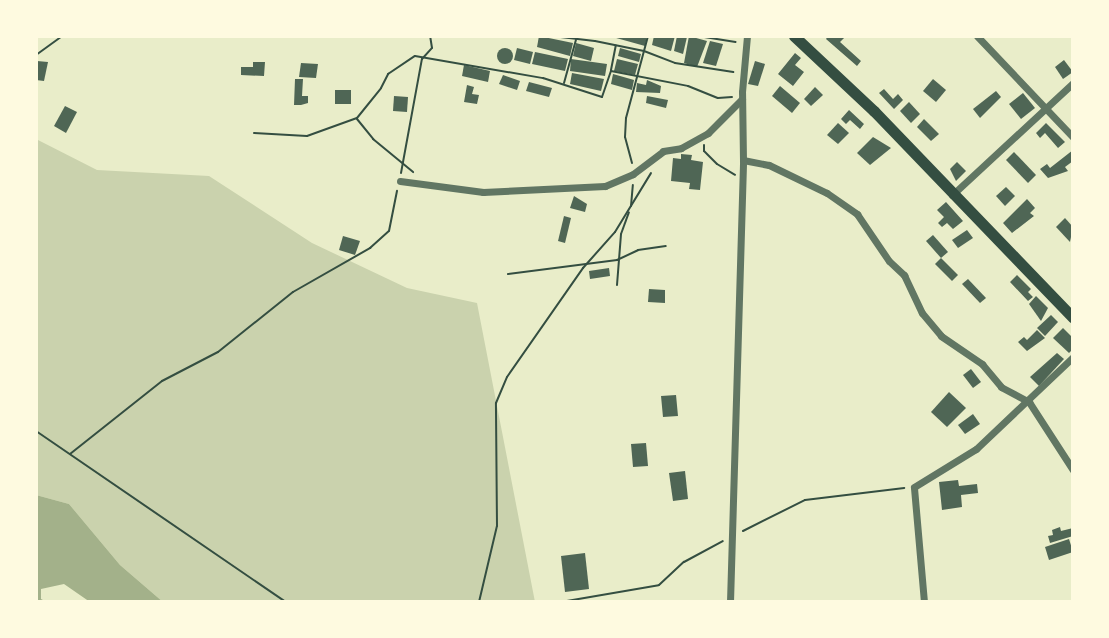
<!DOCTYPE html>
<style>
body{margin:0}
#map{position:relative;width:1109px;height:638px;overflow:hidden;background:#e9edc9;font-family:Jost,sans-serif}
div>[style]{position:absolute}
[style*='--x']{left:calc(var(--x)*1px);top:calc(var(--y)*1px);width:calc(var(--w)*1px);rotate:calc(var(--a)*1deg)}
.green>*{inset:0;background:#cad2ad}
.water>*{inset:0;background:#a3b18a}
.building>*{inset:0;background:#4f6655}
.round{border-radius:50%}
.path>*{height:2px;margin:-1px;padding:0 1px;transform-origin:1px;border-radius:1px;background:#344e41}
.minor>*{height:7px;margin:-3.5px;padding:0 3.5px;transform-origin:3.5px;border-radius:3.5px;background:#617663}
.primary>*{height:11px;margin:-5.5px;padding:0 5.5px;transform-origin:5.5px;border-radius:5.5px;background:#344e41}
span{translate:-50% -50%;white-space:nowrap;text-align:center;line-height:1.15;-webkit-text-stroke:7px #fefae0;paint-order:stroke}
.frame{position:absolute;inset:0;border:38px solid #fefae0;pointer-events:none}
</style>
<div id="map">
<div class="green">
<div style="clip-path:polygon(36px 139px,97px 170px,209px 176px,312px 243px,407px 288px,477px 303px,535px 602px,163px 602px,120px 565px,69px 504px,36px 495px)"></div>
</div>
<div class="water">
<div style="clip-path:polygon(36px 495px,69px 504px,120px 565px,163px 602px,90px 602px,64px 584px,41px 589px,41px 599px,47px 602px,36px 602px)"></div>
</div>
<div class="building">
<div style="clip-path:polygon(539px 36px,573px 43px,570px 56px,537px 47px)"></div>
<div style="clip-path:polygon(609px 36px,647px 36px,645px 46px)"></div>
<div style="clip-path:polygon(654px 36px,675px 36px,671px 51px,652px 45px)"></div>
<div style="clip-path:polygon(677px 36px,687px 37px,683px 54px,674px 51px)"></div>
<div style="clip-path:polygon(689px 36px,707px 41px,697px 67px,684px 63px)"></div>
<div style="clip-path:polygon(828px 36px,846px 36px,840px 42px,861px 61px,857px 66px,826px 39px)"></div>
<div style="clip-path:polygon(710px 41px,723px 44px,716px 66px,703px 63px)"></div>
<div style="clip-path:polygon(576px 43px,594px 48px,591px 61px,573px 56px)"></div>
<div class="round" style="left:497px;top:48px;width:16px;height:16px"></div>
<div style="clip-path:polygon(517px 48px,533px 52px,530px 64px,514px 60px)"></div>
<div style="clip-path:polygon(620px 48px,641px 54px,639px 62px,618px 56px)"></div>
<div style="clip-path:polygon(535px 52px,568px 59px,565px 71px,532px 64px)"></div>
<div style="clip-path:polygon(795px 53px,801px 58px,795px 65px,804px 72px,793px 86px,778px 74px)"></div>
<div style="clip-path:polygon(571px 59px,607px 64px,605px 76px,570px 71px)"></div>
<div style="clip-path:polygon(617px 59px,638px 64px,635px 75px,614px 71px)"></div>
<div style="clip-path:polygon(1064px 60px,1073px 72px,1063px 79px,1055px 67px)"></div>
<div style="clip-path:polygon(37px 61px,48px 62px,44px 81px,36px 80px)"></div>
<div style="clip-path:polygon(755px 61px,765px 64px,758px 86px,748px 84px)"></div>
<div style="clip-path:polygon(253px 62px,265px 62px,264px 76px,241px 75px,241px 67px,253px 67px)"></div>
<div style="clip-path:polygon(301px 63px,318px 64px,316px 78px,299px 77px)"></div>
<div style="clip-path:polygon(464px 65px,490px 71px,488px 82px,462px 76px)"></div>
<div style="clip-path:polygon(572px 73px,604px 79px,601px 91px,570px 84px)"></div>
<div style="clip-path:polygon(613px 74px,634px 80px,632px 90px,611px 84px)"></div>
<div style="clip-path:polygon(503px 75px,520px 81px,517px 90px,499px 84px)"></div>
<div style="clip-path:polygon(295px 79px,303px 79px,302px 96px,308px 96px,308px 103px,301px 105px,294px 105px)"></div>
<div style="clip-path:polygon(933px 79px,946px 90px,936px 102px,923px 91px)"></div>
<div style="clip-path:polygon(647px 80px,661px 86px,660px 93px,636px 92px,637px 83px,646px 85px)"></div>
<div style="clip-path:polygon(529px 82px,552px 88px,549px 97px,526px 91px)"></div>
<div style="clip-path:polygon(467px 85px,474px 87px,472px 94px,479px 95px,477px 104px,464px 102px)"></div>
<div style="clip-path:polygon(780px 86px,800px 103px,792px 113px,772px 96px)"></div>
<div style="clip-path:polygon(815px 87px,823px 95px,811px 106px,804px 99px)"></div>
<div style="clip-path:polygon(884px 89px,893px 99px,898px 94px,903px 100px,894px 109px,879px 93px)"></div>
<div style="clip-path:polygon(335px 90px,351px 90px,351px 104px,335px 104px)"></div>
<div style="clip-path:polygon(996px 91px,1001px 97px,980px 118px,973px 109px)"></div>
<div style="clip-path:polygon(1023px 93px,1035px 108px,1021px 119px,1009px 104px)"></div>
<div style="clip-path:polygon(394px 96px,408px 97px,407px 112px,393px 111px)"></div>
<div style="clip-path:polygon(647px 96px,668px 100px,666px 108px,646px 103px)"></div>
<div style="clip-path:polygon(909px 102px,920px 114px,911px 123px,900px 111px)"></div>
<div style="clip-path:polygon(65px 106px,77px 112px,66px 133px,54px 126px)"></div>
<div style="clip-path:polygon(849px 110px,864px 124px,860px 129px,850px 120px,846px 124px,841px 119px)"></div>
<div style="clip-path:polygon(924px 119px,939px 134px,931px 141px,917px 127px)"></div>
<div style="clip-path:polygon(838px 123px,849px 133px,838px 144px,827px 135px)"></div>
<div style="clip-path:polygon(1046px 123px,1065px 142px,1058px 148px,1045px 133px,1040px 138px,1036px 133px)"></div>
<div style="clip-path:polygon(873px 137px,891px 148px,870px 165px,857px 153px)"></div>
<div style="clip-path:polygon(1073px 150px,1073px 161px,1065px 167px,1068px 171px,1048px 178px,1040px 169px,1047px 164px,1050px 168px)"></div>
<div style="clip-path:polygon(1014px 152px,1036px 175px,1028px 183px,1006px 160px)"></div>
<div style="clip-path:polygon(681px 154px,692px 155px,691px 160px,703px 162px,700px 190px,689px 189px,690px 183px,671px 181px,673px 158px,681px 159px)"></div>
<div style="clip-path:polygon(957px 162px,966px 171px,956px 181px,950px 169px)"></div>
<div style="clip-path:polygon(1006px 187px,1015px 196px,1005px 206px,996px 196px)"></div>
<div style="clip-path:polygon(574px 196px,587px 204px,585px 212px,570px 208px)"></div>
<div style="clip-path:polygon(1027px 199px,1035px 208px,1030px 213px,1034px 216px,1012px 233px,1003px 223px)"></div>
<div style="clip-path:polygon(946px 202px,963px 221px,953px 229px,947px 223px,942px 227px,938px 223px,944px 217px,937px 210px)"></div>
<div style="clip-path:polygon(564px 216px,571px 218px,565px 243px,558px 241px)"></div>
<div style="clip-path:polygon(1065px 218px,1073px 227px,1070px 242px,1056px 227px)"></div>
<div style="clip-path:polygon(967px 230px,973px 238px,958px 248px,952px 240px)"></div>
<div style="clip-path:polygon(933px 235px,948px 252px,941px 258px,926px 241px)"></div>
<div style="clip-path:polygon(343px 236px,360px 241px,355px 255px,339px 250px)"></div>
<div style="clip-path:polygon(941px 258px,958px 275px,952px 281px,935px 264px)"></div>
<div style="clip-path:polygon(609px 268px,610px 276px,590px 279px,589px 271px)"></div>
<div style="clip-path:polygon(1017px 275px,1031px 289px,1028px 292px,1033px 297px,1028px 301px,1010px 282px)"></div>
<div style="clip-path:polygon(968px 279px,986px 298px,980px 303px,962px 284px)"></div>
<div style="clip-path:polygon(649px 289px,665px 290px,665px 303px,648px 302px)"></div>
<div style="clip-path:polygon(1036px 296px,1048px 308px,1041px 321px,1029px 304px)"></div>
<div style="clip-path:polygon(1051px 315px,1058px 322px,1045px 336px,1037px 328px)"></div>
<div style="clip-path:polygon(1063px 328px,1073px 338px,1073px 349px,1069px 353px,1053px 338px)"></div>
<div style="clip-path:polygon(1037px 330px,1045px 338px,1027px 351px,1018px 342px,1024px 337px,1027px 340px)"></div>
<div style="clip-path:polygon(1057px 353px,1064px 359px,1039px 386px,1030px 377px)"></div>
<div style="clip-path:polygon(971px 369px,981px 382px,973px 388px,963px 375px)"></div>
<div style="clip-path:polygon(949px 392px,966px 408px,947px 427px,931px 412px)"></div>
<div style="clip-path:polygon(676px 395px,678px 416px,663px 417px,661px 396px)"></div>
<div style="clip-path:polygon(973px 414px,980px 424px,965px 434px,958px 425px)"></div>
<div style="clip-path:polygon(646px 443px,648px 466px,633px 467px,631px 444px)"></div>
<div style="clip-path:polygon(685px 471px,688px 499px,673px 501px,669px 473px)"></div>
<div style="clip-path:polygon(958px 480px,959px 486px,977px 484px,978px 493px,961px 495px,962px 507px,942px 510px,939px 482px)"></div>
<div style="clip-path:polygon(1060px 527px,1061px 531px,1073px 528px,1073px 536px,1050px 543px,1048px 536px,1053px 535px,1052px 530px)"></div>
<div style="clip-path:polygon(1069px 539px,1073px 552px,1049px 560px,1045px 547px)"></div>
<div style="clip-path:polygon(585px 553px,589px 589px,565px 592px,561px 556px)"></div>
</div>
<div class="path">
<div style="--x:552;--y:36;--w:43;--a:6.6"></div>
<div style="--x:595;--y:41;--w:50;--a:11.5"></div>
<div style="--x:644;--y:51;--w:33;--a:21"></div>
<div style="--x:675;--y:63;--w:59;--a:8.8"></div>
<div style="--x:698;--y:36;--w:38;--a:9"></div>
<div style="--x:36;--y:55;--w:32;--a:-36"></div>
<div style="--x:611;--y:70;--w:25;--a:-79"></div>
<div style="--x:564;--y:83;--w:49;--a:-74.5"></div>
<div style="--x:357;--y:119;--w:26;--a:51"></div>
<div style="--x:373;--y:139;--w:52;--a:39.5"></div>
<div style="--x:254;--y:133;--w:53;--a:3.2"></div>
<div style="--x:307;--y:136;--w:53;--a:-19.8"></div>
<div style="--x:357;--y:118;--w:38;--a:-51"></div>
<div style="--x:381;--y:88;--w:16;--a:-63"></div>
<div style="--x:388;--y:74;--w:32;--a:-34"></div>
<div style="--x:415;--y:56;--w:130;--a:9.8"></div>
<div style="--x:543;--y:78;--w:62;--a:17.9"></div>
<div style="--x:602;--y:97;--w:28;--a:-71"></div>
<div style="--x:611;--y:71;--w:78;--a:11"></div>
<div style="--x:688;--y:86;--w:32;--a:22"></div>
<div style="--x:718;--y:98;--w:14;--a:-4"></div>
<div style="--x:704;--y:145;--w:6;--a:90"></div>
<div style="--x:704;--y:151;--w:18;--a:45"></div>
<div style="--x:717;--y:164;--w:21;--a:31"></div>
<div style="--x:632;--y:163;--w:27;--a:-105"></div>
<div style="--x:625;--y:137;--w:19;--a:-87"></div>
<div style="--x:626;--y:118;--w:85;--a:-75"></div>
<div style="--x:401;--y:173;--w:116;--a:-79.6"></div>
<div style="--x:422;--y:59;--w:15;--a:-48"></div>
<div style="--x:432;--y:48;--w:12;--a:-99"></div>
<div style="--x:631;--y:206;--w:21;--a:-85"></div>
<div style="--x:508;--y:274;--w:110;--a:-7.3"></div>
<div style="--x:617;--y:260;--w:23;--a:-25"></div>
<div style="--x:638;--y:250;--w:28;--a:-8"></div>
<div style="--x:617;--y:285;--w:51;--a:-85.5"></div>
<div style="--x:621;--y:234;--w:23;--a:-70"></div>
<div style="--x:36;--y:431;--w:303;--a:34.4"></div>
<div style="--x:70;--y:454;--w:117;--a:-38.4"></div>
<div style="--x:162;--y:381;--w:63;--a:-27.4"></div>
<div style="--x:218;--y:352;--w:96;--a:-38.7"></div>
<div style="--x:293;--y:292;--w:89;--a:-29.7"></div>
<div style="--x:370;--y:248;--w:25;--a:-42"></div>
<div style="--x:389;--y:231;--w:41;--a:-78.7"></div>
<div style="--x:743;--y:531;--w:69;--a:-26.6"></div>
<div style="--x:805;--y:500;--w:100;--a:-6.9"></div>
<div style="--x:479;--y:602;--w:78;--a:-76.7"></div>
<div style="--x:497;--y:526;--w:123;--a:-90.5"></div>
<div style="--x:496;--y:403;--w:28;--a:-67"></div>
<div style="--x:507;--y:377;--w:133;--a:-55.1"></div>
<div style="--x:583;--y:268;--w:48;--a:-48.4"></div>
<div style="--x:615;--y:232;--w:69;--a:-58.6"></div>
<div style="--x:561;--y:602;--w:99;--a:-9.8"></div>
<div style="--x:659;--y:585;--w:34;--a:-43"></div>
<div style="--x:684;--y:562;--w:44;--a:-28.3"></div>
</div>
<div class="minor">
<div style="--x:977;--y:36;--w:139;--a:46.5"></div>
<div style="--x:743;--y:160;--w:26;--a:11"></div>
<div style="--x:769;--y:165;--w:64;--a:25.8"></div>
<div style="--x:827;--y:193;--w:37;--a:35"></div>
<div style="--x:857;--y:214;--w:57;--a:55.8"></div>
<div style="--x:889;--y:261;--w:21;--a:43"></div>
<div style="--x:904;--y:275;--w:42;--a:64.7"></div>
<div style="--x:922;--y:313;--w:30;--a:50"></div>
<div style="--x:941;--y:336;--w:50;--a:34.3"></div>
<div style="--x:982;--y:364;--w:30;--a:50"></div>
<div style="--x:1001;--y:387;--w:32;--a:28"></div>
<div style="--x:1029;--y:402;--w:81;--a:57.1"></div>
<div style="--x:400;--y:181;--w:84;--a:7.5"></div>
<div style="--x:483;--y:192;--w:122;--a:-2.8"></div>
<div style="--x:605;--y:186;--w:30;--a:-23"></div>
<div style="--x:633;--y:174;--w:38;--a:-37"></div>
<div style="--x:663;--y:151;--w:18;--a:-9"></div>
<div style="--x:681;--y:148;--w:31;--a:-29"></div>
<div style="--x:708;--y:133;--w:48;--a:-45"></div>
<div style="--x:952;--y:195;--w:165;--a:-42.8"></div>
<div style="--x:730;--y:602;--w:442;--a:-88.3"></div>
<div style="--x:743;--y:160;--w:68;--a:-90.8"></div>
<div style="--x:742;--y:92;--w:56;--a:-84.9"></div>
<div style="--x:924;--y:602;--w:115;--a:-95"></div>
<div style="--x:914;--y:487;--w:73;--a:-31.5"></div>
<div style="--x:976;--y:449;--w:134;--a:-43.5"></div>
</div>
<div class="primary">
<div style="--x:794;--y:36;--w:110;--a:43.2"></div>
<div style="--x:874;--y:111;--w:287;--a:46.1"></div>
</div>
<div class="frame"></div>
</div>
